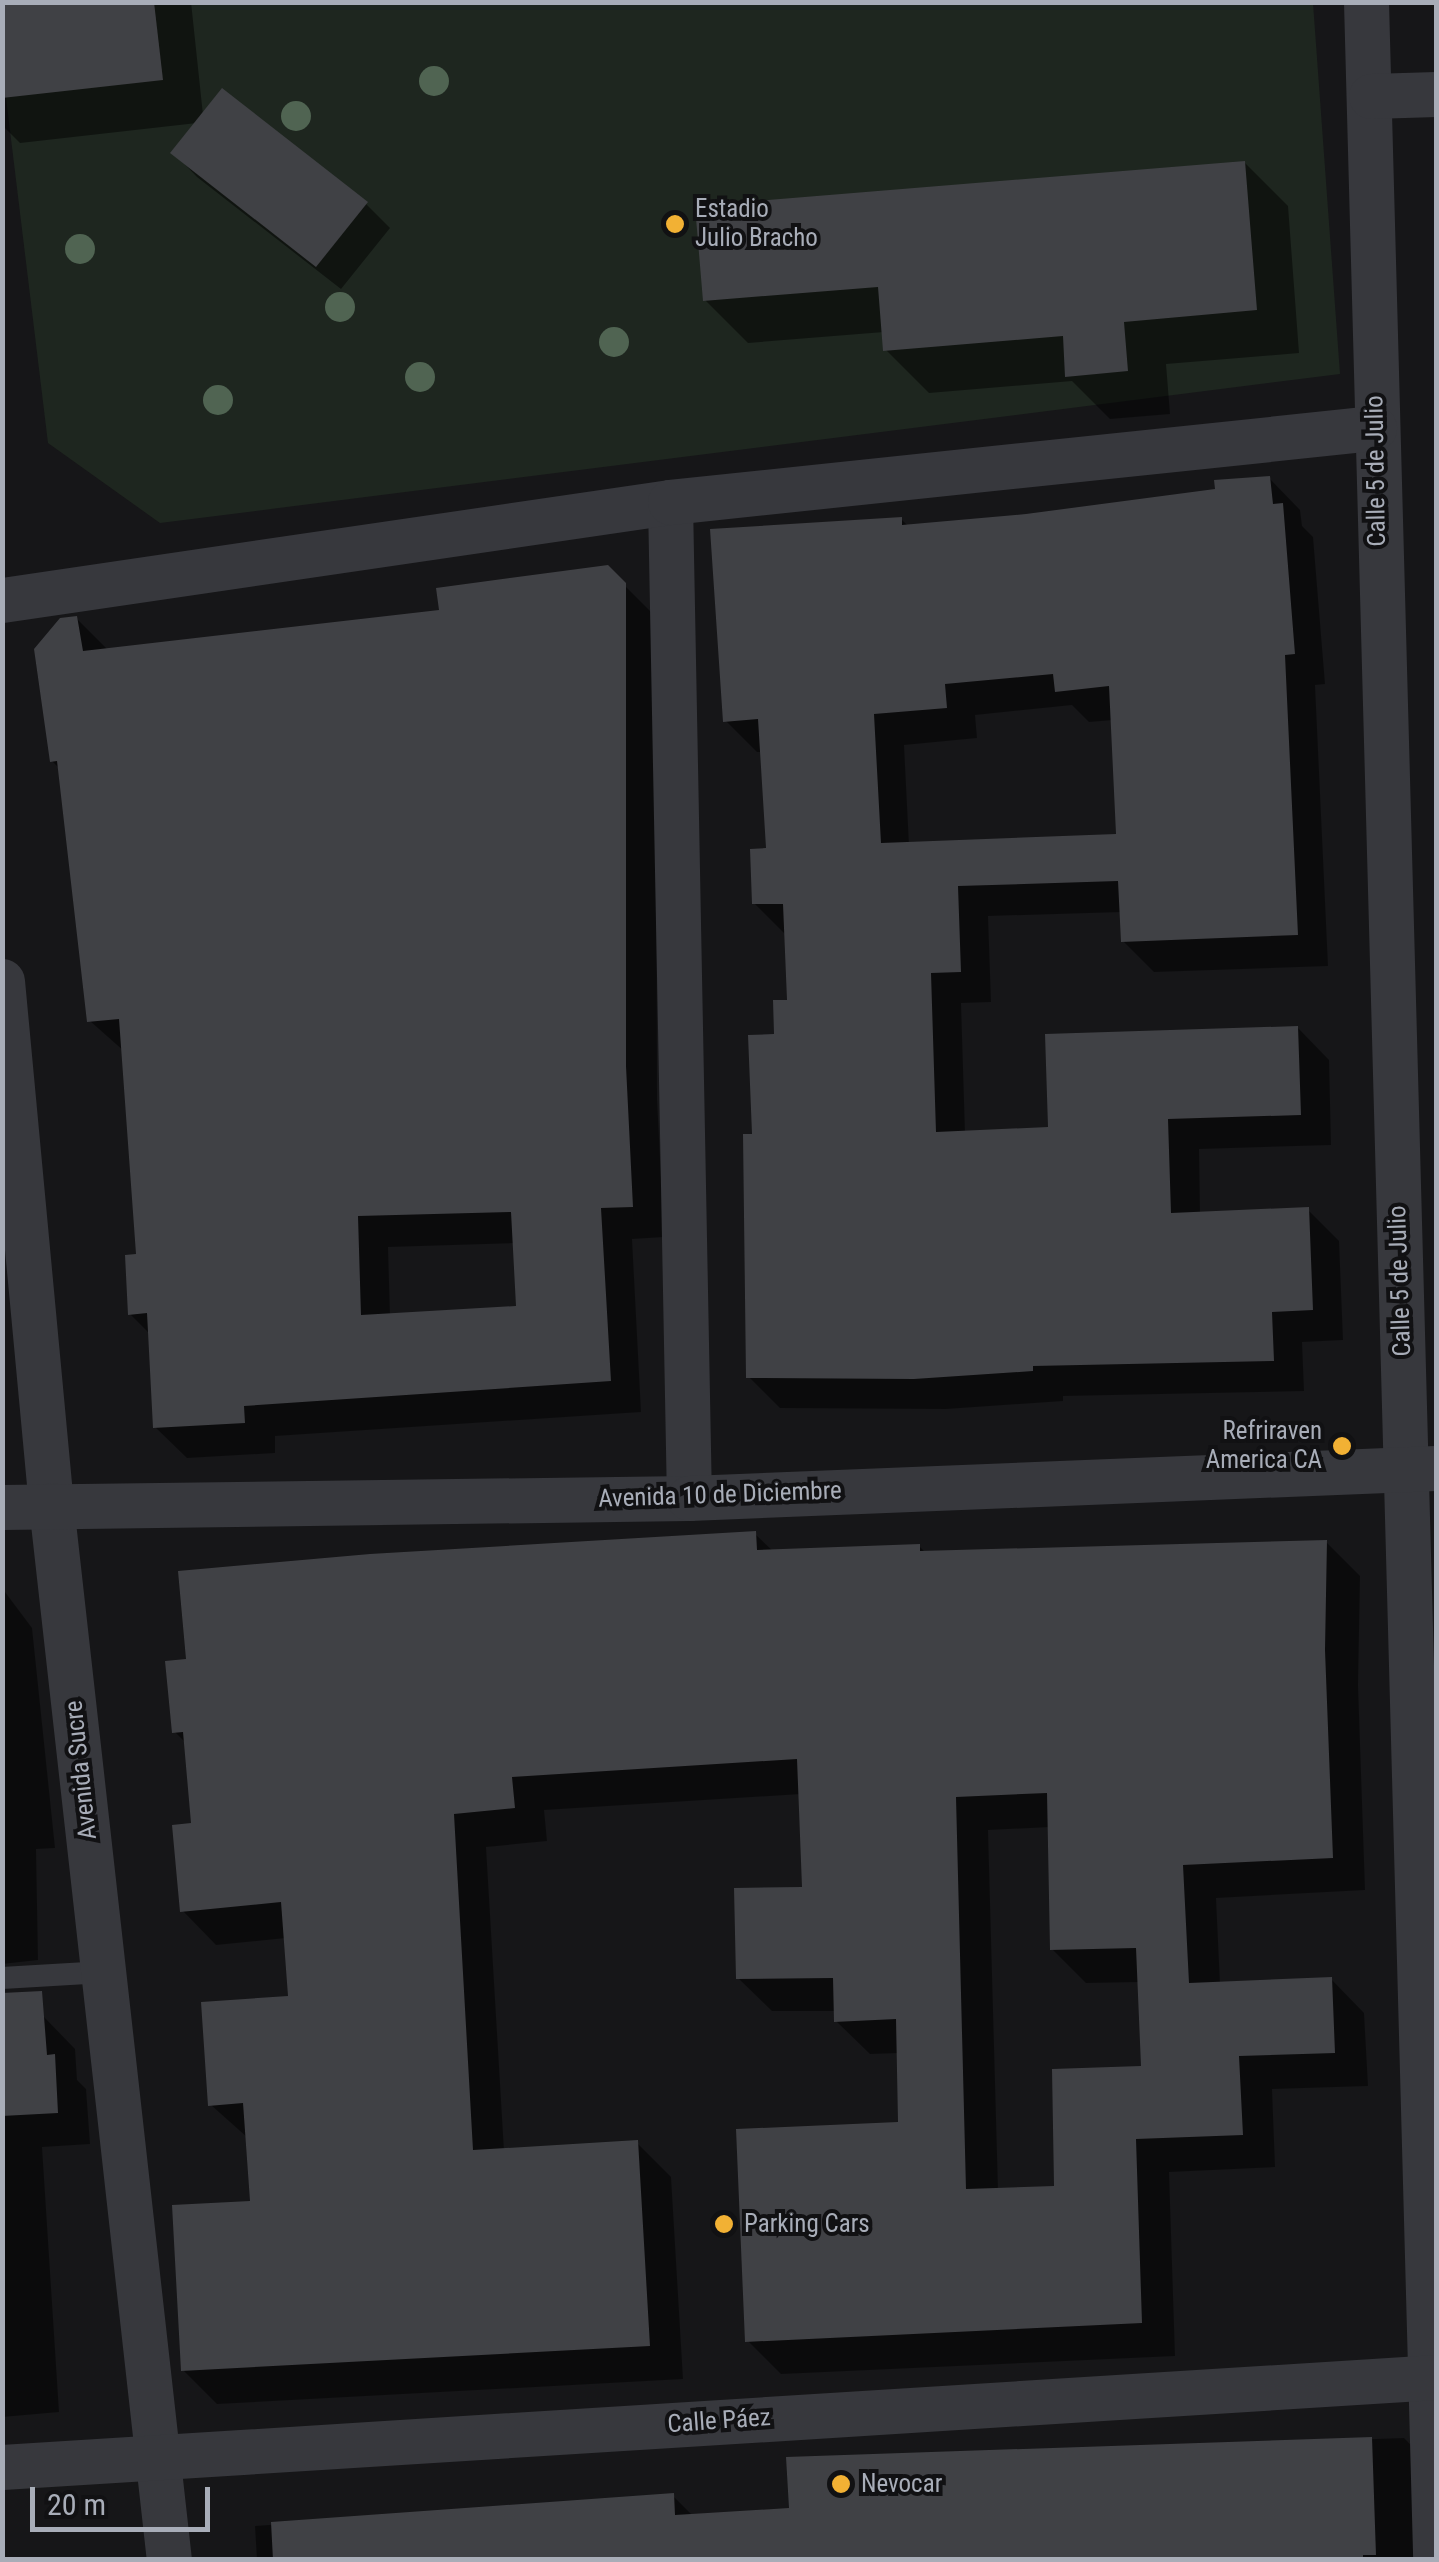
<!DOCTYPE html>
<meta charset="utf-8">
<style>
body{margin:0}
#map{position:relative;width:1439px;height:2562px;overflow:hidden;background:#161618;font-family:"Roboto Condensed",sans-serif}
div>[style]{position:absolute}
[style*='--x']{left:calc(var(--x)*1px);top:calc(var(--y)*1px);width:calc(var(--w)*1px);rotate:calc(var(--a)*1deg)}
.green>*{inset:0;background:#1e261f}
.shadow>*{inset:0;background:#0007}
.building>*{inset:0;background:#404145}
.lane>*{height:22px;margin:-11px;padding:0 11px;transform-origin:11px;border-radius:11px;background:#37383d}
.street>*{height:45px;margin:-22.5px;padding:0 22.5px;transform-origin:22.5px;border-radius:22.5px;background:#37383d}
.trees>*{width:30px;height:30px;margin:-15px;border-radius:50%;background:#506452}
.dots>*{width:28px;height:28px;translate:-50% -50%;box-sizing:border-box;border:5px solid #111113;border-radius:50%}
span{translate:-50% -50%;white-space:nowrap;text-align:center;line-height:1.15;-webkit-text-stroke:8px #111113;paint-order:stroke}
.poi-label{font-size:25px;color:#a8adb8}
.left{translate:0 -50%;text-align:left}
.right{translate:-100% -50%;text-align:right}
.street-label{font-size:25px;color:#a8adb8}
.frame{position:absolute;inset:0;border:5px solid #a8adb8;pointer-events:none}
.scale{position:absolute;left:30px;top:2487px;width:180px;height:45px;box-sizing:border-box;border:5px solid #a8adb8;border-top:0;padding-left:12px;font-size:30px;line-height:35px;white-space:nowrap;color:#a8adb8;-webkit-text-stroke:8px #111113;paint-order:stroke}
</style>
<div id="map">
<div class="green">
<div style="clip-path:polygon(2px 3px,1313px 3px,1340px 374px,160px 523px,48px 443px,3px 73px)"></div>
</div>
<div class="shadow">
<div style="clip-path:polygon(2px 2px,191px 2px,203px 115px,366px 204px,390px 228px,341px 289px,197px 177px,174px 153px,197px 123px,20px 143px,2px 125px)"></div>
<div style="clip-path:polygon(1245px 163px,1288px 206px,1299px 353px,1166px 364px,1170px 414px,1110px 419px,1072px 381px,929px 393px,886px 350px,884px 332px,748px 343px,705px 300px)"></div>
<div style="clip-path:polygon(evenodd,1269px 478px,1300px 510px,1302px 526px,1313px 537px,1325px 684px,1315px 685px,1328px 966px,1154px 972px,1123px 941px,1122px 912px,988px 916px,991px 1002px,961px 1003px,965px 1133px,1050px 1129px,1298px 1028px,1329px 1060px,1331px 1145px,1199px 1149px,1200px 1214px,1308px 1210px,1339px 1241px,1343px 1340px,1302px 1342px,1304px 1391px,1063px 1396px,1063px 1401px,946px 1409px,780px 1408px,749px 1377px,755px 1136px,776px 1036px,789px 1002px,786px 935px,754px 903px,769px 850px,763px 752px,757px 752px,726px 721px,901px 519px,909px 527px,1027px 517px,1218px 491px,1269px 478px,1072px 705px,1089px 722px,1113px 720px,1119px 836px,909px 845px,904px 745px,977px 738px,975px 715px,1072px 705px)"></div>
<div style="clip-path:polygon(evenodd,607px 568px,656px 617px,657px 1099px,664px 1237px,632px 1239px,641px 1412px,275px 1436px,275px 1453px,187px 1458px,155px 1427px,150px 1334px,130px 1314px,139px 1257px,125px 1052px,90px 1021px,61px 770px,52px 761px,76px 618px,107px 649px,441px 613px,607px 568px,515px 1243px,519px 1309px,390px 1316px,388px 1247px,515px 1243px)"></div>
<div style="clip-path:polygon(evenodd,755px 1534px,774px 1552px,919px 1546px,926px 1553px,1326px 1542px,1360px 1576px,1358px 1685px,1365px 1890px,1216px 1898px,1220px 1984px,1331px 1979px,1364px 2013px,1368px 2086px,1272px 2089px,1275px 2167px,1169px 2172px,1175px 2356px,781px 2374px,748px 2341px,901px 2124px,899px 2053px,870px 2054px,836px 2021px,836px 2011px,772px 2011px,738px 1978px,804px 1889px,801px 1794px,544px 1810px,547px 1841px,486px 1847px,504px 2151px,637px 2143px,671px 2177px,683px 2379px,217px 2404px,183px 2370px,253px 2203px,248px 2138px,211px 2105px,291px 1998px,286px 1938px,216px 1945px,183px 1911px,194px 1825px,186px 1743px,175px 1732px,755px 1534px,1050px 1827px,1052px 1949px,1086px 1983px,1140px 1982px,1143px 2068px,1057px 2189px,998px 2190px,988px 1830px,1050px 1827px)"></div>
<div style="clip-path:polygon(2px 1588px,32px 1628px,55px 1848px,36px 1849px,38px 1960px,2px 1964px)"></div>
<div style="clip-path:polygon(43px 2016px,75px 2049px,77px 2080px,86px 2089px,90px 2144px,42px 2147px,59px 2412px,2px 2417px,2px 2019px)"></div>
<div style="clip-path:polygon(1404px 2438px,1436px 2471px,1436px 2560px,257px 2560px,255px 2526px,673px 2496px,693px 2516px,791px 2510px,788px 2460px)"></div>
</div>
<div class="building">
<div style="clip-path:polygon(2px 2px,154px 2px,163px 80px,2px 98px)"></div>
<div style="clip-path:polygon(222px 88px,368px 202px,316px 267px,170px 153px)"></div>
<div style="clip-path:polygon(1245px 161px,1257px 310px,1124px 322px,1128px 371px,1065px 377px,1063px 336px,883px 351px,878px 287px,703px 301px,695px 206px)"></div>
<div style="clip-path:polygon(evenodd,1270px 476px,1273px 504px,1283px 503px,1295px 654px,1285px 655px,1298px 935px,1121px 942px,1118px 881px,958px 886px,961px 972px,931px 973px,936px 1132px,1048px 1127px,1045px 1034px,1298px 1026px,1301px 1115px,1168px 1119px,1171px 1213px,1309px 1207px,1313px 1310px,1272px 1312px,1274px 1361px,1033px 1366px,1033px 1371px,914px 1379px,746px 1378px,743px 1134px,752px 1134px,748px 1035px,774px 1034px,773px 1000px,787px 1000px,783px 904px,752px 904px,750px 849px,766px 848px,758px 719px,723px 722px,710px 529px,902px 517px,902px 525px,1026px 514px,1215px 489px,1214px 480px,1270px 476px,1053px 674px,1055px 692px,1109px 686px,1116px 834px,881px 843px,874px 714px,947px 708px,945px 684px,1053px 674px)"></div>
<div style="clip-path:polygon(evenodd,608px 565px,626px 583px,626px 1066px,633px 1207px,601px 1208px,611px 1381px,244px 1406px,245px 1423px,153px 1428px,147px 1313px,128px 1315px,125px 1255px,136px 1254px,119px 1019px,87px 1022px,57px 761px,50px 762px,34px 649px,60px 618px,77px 616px,83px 651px,439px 610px,436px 588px,608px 565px,511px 1212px,516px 1306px,361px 1315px,358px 1216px,511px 1212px)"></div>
<div style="clip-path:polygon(evenodd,756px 1531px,757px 1550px,920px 1544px,920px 1551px,1327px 1540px,1325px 1650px,1333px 1858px,1183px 1865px,1189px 1983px,1332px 1977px,1335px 2053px,1239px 2056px,1243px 2135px,1136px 2139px,1142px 2323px,745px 2342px,736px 2129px,898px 2122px,896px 2019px,834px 2022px,833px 1978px,736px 1979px,734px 1888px,802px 1887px,797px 1759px,512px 1777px,515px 1808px,454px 1814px,473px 2150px,638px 2140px,650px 2346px,181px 2371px,172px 2205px,250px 2201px,243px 2103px,208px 2106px,201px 2002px,288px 1996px,281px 1902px,180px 1912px,172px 1825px,191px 1823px,183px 1732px,172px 1733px,165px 1661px,186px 1659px,178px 1571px,370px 1554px,756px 1531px,1047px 1793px,1050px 1950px,1136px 1948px,1141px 2066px,1052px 2069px,1054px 2186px,966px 2189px,956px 1797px,1047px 1793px)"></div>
<div style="clip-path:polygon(42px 1991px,47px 2055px,55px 2054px,58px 2113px,2px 2116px,2px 1993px)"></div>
<div style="clip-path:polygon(1372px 2437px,1376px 2555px,1363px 2555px,1363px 2560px,273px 2560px,271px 2522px,674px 2493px,675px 2515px,789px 2508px,786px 2457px)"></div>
</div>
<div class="lane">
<div style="--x:2;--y:1978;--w:102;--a:-3.4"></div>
</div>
<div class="street">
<div style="--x:1366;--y:2;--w:2559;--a:88.45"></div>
<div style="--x:1371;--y:96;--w:65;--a:-1.8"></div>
<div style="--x:670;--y:502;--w:996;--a:88.91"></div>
<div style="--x:2;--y:600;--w:675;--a:-8.35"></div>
<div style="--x:670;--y:502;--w:708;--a:-6"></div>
<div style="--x:2;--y:981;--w:526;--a:84.66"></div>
<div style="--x:51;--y:1505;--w:1062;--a:83.62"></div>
<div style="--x:2;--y:1507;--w:687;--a:-0.75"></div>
<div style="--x:689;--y:1498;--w:747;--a:-2.3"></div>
<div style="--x:2;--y:2467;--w:1437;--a:-3.59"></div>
</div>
<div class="trees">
<div style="left:434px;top:81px"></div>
<div style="left:296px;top:116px"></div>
<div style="left:80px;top:249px"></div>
<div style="left:340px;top:307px"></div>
<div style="left:614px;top:342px"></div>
<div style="left:420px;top:377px"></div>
<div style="left:218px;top:400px"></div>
</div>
<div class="dots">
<div style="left:675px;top:224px;background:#f2b134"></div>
<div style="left:1342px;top:1446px;background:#f2b134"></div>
<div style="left:724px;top:2224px;background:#f2b134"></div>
<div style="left:841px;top:2484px;background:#f2b134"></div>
</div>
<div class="poi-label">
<span class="left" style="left:695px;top:224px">Estadio<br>Julio Bracho</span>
<span class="right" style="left:1322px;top:1446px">Refriraven<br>America CA</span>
<span class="left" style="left:744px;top:2224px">Parking Cars</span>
<span class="left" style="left:861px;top:2484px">Nevocar</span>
</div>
<div class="street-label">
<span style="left:1376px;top:471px;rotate:-91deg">Calle 5 de Julio</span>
<span style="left:1400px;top:1281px;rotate:-92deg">Calle 5 de Julio</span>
<span style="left:720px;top:1495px;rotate:-2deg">Avenida 10 de Diciembre</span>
<span style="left:81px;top:1770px;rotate:-96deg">Avenida Sucre</span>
<span style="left:719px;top:2421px;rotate:-4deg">Calle Páez</span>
</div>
<div class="frame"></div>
<div class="scale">20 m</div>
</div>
